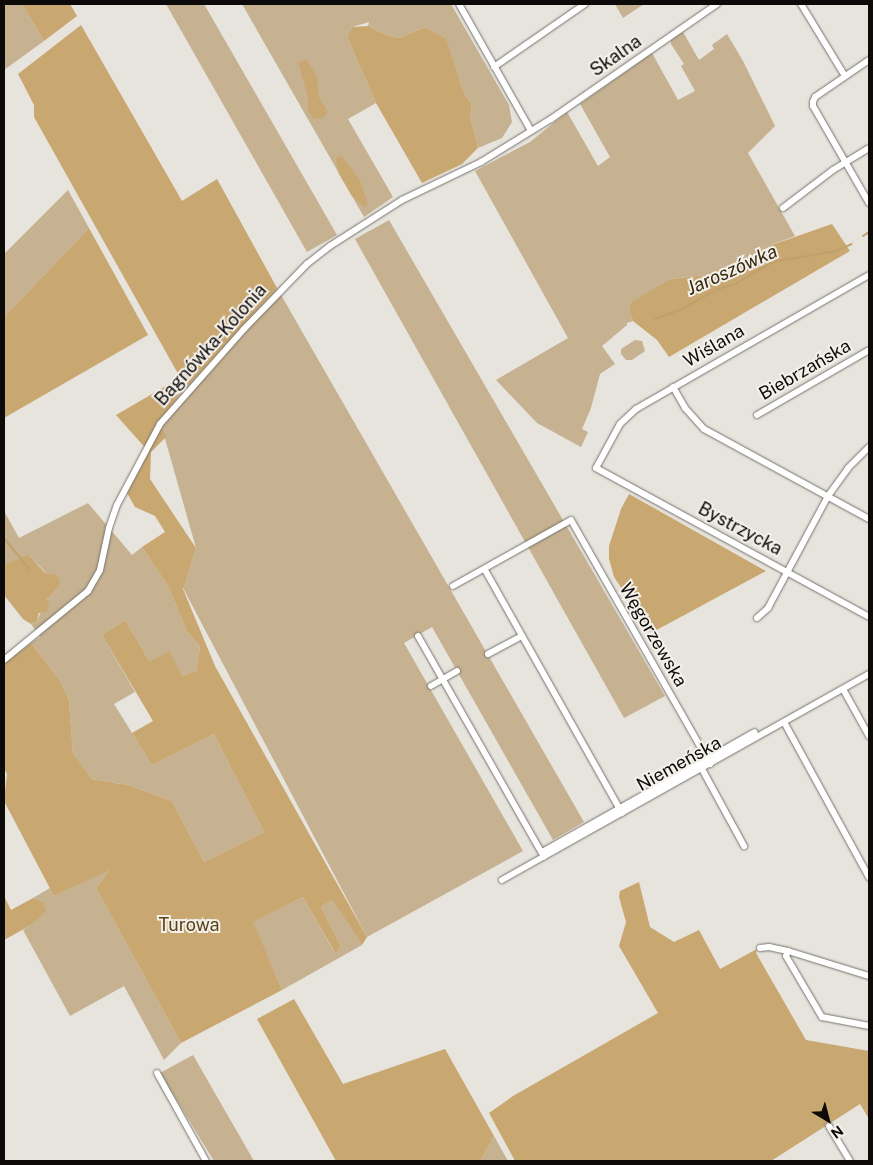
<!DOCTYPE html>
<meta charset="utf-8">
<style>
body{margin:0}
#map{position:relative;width:873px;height:1165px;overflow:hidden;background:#e7e3dd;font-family:"Public Sans",sans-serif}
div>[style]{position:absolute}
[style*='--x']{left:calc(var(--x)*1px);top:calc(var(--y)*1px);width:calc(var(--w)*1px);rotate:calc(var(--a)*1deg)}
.green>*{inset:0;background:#c6b190}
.forest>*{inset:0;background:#c8a771}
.stream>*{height:2px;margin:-1px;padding:0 1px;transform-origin:1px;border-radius:1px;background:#c1a06b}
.roads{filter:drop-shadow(0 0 1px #76736d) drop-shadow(0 0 1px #76736d)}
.minor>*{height:6px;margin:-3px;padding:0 3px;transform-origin:3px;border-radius:3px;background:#fff}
span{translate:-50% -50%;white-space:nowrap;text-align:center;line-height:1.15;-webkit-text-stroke:4px #f4f0ea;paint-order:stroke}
.street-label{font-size:18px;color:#0d0b0a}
.park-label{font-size:18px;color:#5a4218}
.water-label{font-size:19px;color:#35260d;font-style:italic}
.frame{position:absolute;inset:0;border:5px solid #0d0b0a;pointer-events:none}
.north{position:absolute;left:803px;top:1095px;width:50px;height:50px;-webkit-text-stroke:4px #f4f0ea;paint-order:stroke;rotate:143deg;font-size:14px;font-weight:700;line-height:20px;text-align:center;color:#0d0b0a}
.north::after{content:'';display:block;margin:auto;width:18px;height:22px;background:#0d0b0a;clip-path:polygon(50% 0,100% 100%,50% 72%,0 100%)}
</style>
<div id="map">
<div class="green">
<div style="clip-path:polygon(4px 4px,22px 4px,44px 41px,4px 70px)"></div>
<div style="clip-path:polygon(166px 4px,204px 4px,337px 235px,307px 252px)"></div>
<div style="clip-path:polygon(242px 4px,451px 4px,509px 105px,512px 122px,502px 138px,478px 148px,470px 116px,472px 105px,463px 91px,445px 39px,426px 27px,399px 38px,384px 34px,368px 26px,369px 22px,352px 27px,347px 37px,376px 103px,348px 119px,393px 197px,364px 217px)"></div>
<div style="clip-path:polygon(615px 4px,644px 4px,623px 18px)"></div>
<div style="clip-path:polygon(683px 32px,699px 60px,714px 49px,712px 45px,727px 34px,743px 61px,775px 126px,748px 153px,795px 236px,766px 247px,736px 268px,723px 273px,671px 279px,629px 310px,633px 321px,627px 323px,627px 325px,602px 346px,615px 364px,600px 374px,591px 408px,582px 429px,588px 432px,581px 447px,537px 423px,496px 380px,568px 338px,475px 171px,530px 142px,567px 112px,598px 166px,610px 157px,580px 104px,652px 53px,678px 100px,695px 91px,681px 66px,684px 64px,671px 44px,671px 40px)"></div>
<div style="clip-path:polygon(68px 190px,89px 228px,4px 317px,4px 254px)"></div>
<div style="clip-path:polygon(389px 220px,665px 696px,624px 718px,355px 239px)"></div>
<div style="clip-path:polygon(277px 288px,584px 822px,553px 840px,432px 627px,404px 643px,523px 851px,367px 937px,183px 588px,196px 548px,162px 428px,178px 395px)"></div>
<div style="clip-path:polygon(635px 340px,642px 341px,645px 351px,632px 360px,626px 360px,621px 354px,621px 349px)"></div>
<div style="clip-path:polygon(88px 503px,132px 555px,142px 547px,168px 586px,187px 632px,200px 646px,196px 671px,182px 676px,150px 662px,125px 620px,102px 635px,135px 692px,114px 704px,152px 765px,214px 734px,264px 832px,204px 862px,172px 801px,128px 785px,92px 779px,73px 755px,69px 700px,60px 681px,31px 643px,40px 637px,31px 624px,37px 621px,46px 600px,59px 587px,30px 556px,4px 565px,4px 511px,19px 538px)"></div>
<div style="clip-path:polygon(111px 869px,96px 888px,181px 1043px,164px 1060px,124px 986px,70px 1016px,23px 930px,31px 925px,42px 901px,33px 898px,50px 888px,54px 896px)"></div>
<div style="clip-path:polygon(303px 897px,334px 952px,341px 946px,321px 907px,332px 900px,362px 945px,282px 990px,252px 922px)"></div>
<div style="clip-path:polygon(193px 1055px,254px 1161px,214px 1161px,160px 1073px)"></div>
<div style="clip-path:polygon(494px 1136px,508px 1161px,480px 1161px)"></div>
</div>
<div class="forest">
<div style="clip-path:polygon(22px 4px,70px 4px,77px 16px,44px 41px)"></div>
<div style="clip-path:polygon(81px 25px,182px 201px,217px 179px,277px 288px,188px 385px,181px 379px,34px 117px,34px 105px,18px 74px)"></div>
<div style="clip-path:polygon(368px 26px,384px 34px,399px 38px,426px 27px,446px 39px,463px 91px,472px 105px,470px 116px,478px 148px,462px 164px,422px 183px,376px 103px,347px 37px,352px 27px)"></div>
<div style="clip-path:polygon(306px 59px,317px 77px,319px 98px,328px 112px,323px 118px,314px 119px,308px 111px,308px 97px,298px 62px)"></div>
<div style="clip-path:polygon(342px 156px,360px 181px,368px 204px,364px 207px,352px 196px,339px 174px,336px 158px)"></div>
<div style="clip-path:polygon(832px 224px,850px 251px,669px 357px,657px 340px,633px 321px,629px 310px,633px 301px,671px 279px,723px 273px,736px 268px,766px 247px)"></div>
<div style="clip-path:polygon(89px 228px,148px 335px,4px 418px,4px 317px)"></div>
<div style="clip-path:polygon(171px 383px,178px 395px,162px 428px,166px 437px,151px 452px,150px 479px,196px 548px,183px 589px,215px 666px,367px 937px,362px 945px,332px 900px,321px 907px,341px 946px,335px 953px,303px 897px,253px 922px,282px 990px,181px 1043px,96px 888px,110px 870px,54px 896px,4px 801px,7px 774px,4px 768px,4px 664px,31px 643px,60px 681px,69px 700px,73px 754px,92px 779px,128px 785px,172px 801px,204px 862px,264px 832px,214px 734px,152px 765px,132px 733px,153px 721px,102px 635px,125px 620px,150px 662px,169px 651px,182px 676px,196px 671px,200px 646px,187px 632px,168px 586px,142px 547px,165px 532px,155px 516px,135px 507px,127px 493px,149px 452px,116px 415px)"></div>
<div style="clip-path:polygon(629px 494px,766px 571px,651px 633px,614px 577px,609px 559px,609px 546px,621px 509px)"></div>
<div style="clip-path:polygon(26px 556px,30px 556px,44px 572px,49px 575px,54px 573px,60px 580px,59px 587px,46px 600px,49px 603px,47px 612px,39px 613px,37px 621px,31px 624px,23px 619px,4px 595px,4px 565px)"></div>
<div style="clip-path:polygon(639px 882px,650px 927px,674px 942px,699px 930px,720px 969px,757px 949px,756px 953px,806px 1040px,869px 1051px,869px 1119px,860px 1104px,771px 1161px,515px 1161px,489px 1113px,513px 1096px,658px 1013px,619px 946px,626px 922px,619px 897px,620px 891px)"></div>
<div style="clip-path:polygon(4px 896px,11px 910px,33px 898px,42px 901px,46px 911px,31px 925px,4px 940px)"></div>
<div style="clip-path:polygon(294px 999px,343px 1084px,445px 1049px,494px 1136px,480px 1161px,336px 1161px,257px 1019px)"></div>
</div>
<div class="stream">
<div style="--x:863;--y:236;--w:7;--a:-34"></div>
<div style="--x:655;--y:319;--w:27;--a:-20"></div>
<div style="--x:680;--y:310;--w:43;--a:-28.9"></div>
<div style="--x:718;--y:289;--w:18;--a:-16"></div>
<div style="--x:735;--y:284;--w:44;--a:-30.1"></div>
<div style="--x:773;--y:262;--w:64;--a:-9.9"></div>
<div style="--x:836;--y:251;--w:17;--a:-24"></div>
<div style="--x:4;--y:538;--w:40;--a:51"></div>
</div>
<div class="roads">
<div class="minor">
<div style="--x:459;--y:4;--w:146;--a:60.4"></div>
<div style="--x:801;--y:4;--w:84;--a:58.6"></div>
<div style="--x:869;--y:60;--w:65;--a:145.6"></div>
<div style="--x:815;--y:97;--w:5;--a:112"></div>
<div style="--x:813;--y:102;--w:4;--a:90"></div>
<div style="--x:813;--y:106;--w:112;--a:60"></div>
<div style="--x:494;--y:67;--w:111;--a:-34.7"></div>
<div style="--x:783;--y:208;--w:63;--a:-37.2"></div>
<div style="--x:833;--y:170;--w:42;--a:-31.4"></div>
<div style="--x:869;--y:275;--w:269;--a:150.1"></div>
<div style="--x:636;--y:409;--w:22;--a:137"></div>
<div style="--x:620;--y:424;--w:50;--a:118.6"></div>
<div style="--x:596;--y:468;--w:311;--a:28.6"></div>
<div style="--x:673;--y:387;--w:24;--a:60"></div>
<div style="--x:685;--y:408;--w:28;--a:48"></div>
<div style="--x:704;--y:429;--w:188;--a:28.6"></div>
<div style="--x:757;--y:415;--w:129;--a:-30.1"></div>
<div style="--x:485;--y:570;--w:279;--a:60.6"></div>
<div style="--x:453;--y:586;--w:135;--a:-29.2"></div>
<div style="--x:571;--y:520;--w:281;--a:60.3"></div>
<div style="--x:757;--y:618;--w:15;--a:-42"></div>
<div style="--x:768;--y:608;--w:127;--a:-61.8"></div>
<div style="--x:828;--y:496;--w:34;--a:-54"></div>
<div style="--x:848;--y:468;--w:30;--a:-45"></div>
<div style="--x:418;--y:636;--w:254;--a:60.3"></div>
<div style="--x:488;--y:654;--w:38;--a:-28"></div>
<div style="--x:4;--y:660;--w:109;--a:-39.4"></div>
<div style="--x:88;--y:591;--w:24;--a:-60"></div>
<div style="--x:100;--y:570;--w:43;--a:-77.9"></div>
<div style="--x:109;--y:528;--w:24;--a:-71"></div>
<div style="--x:117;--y:505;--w:92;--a:-62"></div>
<div style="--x:160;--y:424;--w:127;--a:-48.5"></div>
<div style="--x:244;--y:329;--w:91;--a:-45.9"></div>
<div style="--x:307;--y:264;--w:29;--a:-38"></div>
<div style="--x:330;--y:246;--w:85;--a:-32.6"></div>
<div style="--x:402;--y:200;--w:88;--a:-25.7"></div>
<div style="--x:481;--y:162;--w:82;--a:-31.6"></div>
<div style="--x:551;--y:119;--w:202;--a:-34.7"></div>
<div style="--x:431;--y:686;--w:30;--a:-30"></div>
<div style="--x:843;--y:689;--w:54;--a:61"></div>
<div style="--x:784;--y:722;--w:177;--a:61.3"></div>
<div style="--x:702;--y:769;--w:88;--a:61.4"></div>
<div style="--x:542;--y:852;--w:244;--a:-29.4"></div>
<div style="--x:502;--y:880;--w:421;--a:-29.3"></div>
<div style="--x:760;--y:948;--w:9;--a:-6"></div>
<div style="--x:769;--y:947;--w:19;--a:12"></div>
<div style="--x:788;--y:951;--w:85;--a:17.2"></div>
<div style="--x:788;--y:951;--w:5;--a:112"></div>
<div style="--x:786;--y:956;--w:71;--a:59.5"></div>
<div style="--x:822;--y:1017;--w:48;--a:10.8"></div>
<div style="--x:157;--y:1073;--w:101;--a:60.9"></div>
<div style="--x:829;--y:1126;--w:41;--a:59"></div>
</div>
</div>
<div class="street-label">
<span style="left:616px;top:56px;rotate:-35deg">Skalna</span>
<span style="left:211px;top:345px;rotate:-48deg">Bagnówka-Kolonia</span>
<span style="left:714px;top:346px;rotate:-30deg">Wiślana</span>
<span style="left:805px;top:370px;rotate:-30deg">Biebrzańska</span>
<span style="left:740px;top:529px;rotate:28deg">Bystrzycka</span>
<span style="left:653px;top:635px;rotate:60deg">Węgorzewska</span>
<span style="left:679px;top:764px;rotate:-29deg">Niemeńska</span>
</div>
<div class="park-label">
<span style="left:189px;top:925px">Turowa</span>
</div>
<div class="water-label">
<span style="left:732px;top:270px;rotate:-24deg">Jaroszówka</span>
</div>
<div class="frame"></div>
<div class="north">N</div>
</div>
